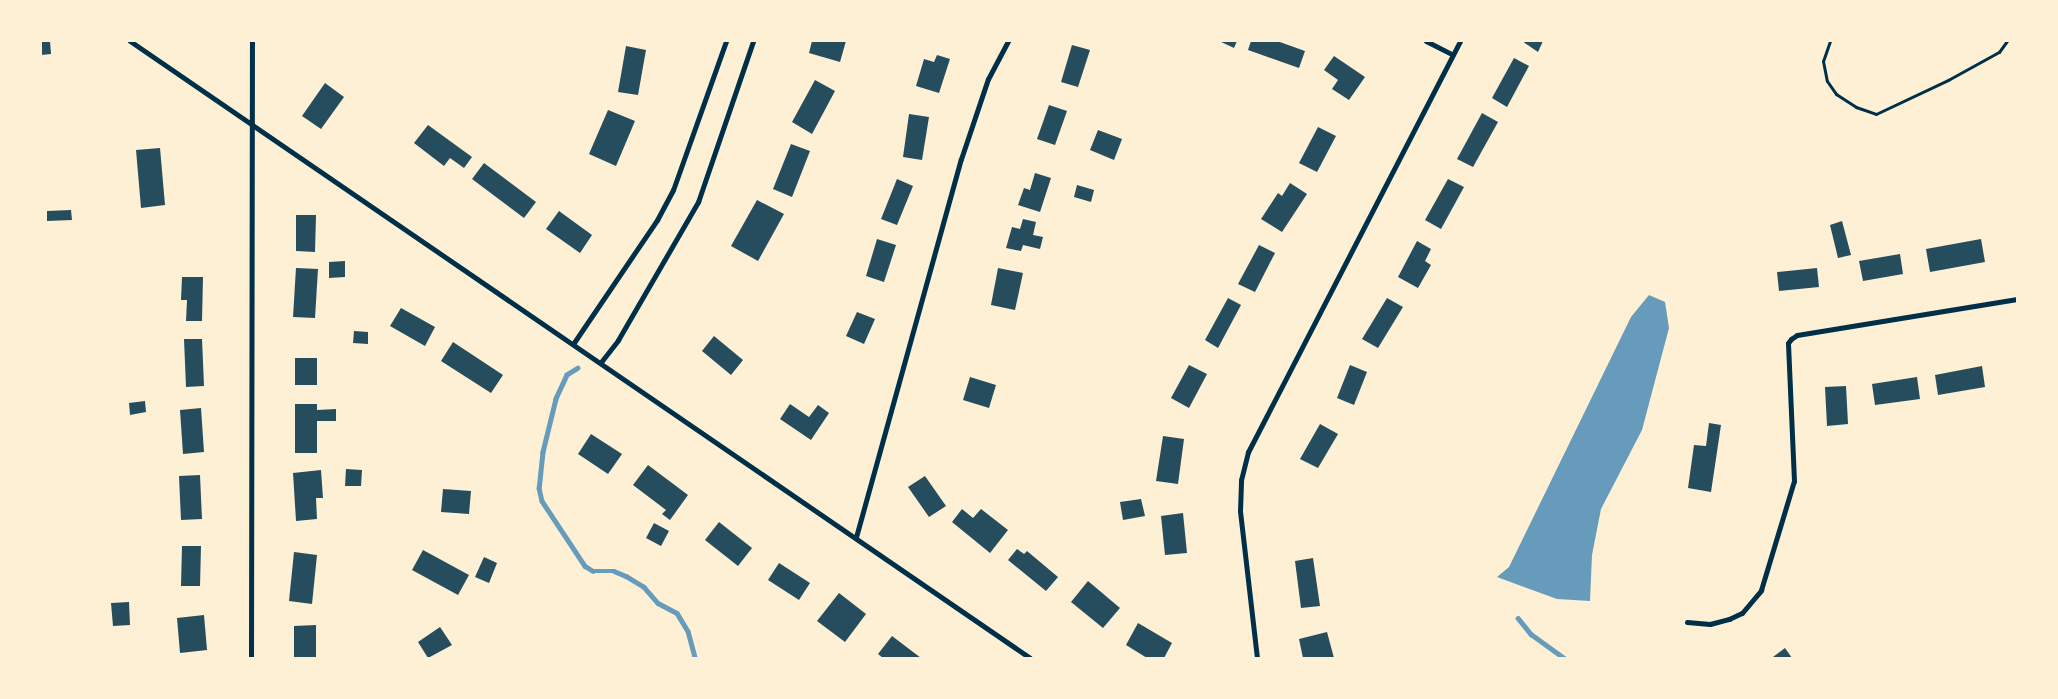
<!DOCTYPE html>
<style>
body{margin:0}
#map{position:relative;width:2058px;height:699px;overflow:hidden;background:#fdf0d5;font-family:Commissioner,sans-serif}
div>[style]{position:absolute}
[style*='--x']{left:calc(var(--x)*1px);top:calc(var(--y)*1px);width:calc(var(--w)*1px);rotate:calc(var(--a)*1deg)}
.water>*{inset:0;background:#669bbc}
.stream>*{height:4.5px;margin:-2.25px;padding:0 2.25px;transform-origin:2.25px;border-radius:2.25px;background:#669bbc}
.building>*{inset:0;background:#264d5e}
.service>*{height:3px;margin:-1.5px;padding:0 1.5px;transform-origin:1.5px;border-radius:1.5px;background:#003049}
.minor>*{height:5px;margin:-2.5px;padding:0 2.5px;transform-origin:2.5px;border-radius:2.5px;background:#003049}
span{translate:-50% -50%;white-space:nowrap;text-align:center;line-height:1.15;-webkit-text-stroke:5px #fdf0d5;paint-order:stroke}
.frame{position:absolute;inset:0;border:42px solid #fdf0d5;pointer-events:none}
</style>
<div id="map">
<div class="water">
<div style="clip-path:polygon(1649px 295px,1665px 302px,1669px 328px,1642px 430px,1601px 509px,1592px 555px,1590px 601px,1557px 599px,1497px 577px,1509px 567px,1631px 317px)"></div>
</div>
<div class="stream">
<div style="--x:578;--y:368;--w:13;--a:148"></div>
<div style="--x:567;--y:375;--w:26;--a:115"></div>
<div style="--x:556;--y:399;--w:55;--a:103.8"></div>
<div style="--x:543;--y:452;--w:36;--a:96"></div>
<div style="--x:539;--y:488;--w:13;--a:77"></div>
<div style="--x:542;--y:501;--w:78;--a:56.5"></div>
<div style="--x:585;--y:566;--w:9;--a:32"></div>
<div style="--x:593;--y:571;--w:21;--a:0"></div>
<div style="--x:614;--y:571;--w:13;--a:23"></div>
<div style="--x:626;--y:576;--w:21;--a:31"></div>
<div style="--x:644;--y:587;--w:21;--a:49"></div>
<div style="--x:658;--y:603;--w:21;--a:28"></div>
<div style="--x:677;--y:613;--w:21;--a:59"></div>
<div style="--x:688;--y:631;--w:28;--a:75"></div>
<div style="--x:1518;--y:618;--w:21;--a:51"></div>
<div style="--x:1531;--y:634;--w:41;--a:36"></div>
</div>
<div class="building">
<div style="clip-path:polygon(41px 41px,50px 41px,51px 54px,41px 55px)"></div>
<div style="clip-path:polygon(812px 41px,846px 41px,840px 62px,809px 53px)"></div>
<div style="clip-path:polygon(1219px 41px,1237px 41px,1234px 48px)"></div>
<div style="clip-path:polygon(1251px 41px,1277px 41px,1305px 51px,1299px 68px,1248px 50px)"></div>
<div style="clip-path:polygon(1522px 41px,1543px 41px,1538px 52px)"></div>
<div style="clip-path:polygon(1072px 45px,1090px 50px,1078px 87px,1061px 82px)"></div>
<div style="clip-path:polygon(626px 46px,646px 50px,638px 95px,618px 92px)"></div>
<div style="clip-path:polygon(937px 55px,950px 59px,939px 93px,916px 86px,924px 59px,934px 62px)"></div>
<div style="clip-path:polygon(1334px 56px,1365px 77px,1349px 100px,1332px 89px,1338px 80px,1324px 70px)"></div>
<div style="clip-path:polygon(1514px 58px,1529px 66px,1507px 107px,1492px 98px)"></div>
<div style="clip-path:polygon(815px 80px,835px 91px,812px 134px,792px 122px)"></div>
<div style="clip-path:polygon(325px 83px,344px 97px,321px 129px,302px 116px)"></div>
<div style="clip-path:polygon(1049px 105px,1067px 111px,1055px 145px,1037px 139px)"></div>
<div style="clip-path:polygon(608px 110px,635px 121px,616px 166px,589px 154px)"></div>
<div style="clip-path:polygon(1482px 113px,1498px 122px,1473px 167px,1457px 159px)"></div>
<div style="clip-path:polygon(909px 114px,929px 117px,922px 160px,903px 157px)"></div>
<div style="clip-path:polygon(428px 125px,472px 157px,464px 168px,450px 158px,444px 166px,414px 143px)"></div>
<div style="clip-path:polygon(1318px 127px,1336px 136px,1317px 172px,1299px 163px)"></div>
<div style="clip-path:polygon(1098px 130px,1122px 139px,1114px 160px,1090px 150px)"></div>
<div style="clip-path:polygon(791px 144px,810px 151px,792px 197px,773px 189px)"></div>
<div style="clip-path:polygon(160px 148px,165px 205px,141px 208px,136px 150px)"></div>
<div style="clip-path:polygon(484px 163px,536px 202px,524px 218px,472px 179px)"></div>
<div style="clip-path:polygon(1035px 173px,1051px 178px,1040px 212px,1018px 205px,1024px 188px,1030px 190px)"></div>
<div style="clip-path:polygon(897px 179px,913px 186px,897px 225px,881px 219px)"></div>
<div style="clip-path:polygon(1448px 179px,1464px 187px,1441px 229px,1425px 220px)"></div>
<div style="clip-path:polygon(1290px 183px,1307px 194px,1282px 232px,1261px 219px,1278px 193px,1282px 196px)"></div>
<div style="clip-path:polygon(1077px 185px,1094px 190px,1091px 202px,1074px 197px)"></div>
<div style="clip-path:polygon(757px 200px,784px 214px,758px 261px,731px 246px)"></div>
<div style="clip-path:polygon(71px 210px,72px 220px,47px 221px,47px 211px)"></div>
<div style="clip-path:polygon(559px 211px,592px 235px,580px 253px,546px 229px)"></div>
<div style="clip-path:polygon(296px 215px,316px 215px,315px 252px,296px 251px)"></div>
<div style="clip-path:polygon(1023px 219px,1036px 222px,1033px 235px,1043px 237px,1040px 249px,1023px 245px,1021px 251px,1006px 248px,1012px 227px,1020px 229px)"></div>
<div style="clip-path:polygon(1842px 221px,1851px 255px,1838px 258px,1830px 225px)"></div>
<div style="clip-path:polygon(877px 239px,896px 245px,884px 282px,866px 276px)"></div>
<div style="clip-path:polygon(1981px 239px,1985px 262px,1930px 272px,1926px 249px)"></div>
<div style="clip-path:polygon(1417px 241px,1431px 249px,1425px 261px,1431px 265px,1418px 288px,1398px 277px)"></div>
<div style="clip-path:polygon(1259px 245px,1275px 253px,1255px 292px,1238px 284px)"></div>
<div style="clip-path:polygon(1900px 254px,1903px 274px,1863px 281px,1859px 261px)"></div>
<div style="clip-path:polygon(345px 261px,345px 277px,329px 278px,329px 262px)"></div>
<div style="clip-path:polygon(296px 268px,318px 269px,315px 318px,293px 317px)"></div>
<div style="clip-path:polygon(998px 268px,1023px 273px,1015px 310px,991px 305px)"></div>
<div style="clip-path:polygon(1817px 268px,1819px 287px,1779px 291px,1777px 272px)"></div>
<div style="clip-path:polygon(182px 277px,203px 277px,202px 321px,186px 321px,187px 300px,181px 300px)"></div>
<div style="clip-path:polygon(1228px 298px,1241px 305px,1218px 348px,1205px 340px)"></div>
<div style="clip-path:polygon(1387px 298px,1403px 307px,1378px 348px,1362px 339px)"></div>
<div style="clip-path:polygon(401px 308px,435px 327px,425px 346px,390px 326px)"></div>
<div style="clip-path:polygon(857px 312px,875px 319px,864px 344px,846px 336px)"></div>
<div style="clip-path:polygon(354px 331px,368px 332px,368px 344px,353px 343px)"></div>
<div style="clip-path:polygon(714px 336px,743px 360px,731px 375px,702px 351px)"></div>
<div style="clip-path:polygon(184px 339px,202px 339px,204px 386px,186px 387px)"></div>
<div style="clip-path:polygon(453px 342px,503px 375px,491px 393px,441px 361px)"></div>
<div style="clip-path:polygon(295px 358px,317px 358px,317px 385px,295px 385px)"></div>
<div style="clip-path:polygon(1189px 365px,1207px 374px,1189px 408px,1171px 398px)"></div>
<div style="clip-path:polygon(1350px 365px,1367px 372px,1354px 405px,1337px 398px)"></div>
<div style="clip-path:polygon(1982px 366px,1985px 387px,1938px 395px,1935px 375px)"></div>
<div style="clip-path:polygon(970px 377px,996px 385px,989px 408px,963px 400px)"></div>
<div style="clip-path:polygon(1917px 377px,1920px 399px,1875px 405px,1872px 384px)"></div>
<div style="clip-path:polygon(1846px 386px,1848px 424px,1827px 426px,1825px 387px)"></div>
<div style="clip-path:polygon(145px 401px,146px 412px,130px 415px,129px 403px)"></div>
<div style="clip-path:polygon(295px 404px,317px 404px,317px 410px,336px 409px,336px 421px,317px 421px,317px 453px,295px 453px)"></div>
<div style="clip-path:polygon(790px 404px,809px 417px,818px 405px,829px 413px,811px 440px,780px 419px)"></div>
<div style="clip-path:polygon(201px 408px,204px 452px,183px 454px,180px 410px)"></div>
<div style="clip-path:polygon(1709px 423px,1721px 425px,1711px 492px,1688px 488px,1694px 445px,1706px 446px)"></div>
<div style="clip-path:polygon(1320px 424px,1338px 434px,1318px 468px,1300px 459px)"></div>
<div style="clip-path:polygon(591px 434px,622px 454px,608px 474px,578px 454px)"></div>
<div style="clip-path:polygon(1163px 436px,1184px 439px,1178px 484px,1156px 481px)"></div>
<div style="clip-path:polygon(648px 465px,688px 495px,670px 520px,662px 514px,666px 510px,633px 485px)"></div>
<div style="clip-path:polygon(346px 469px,362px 470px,361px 486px,345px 486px)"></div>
<div style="clip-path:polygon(321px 470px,323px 498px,316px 498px,317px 519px,296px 521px,293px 473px)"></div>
<div style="clip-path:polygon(200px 475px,202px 519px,181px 520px,179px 476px)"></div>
<div style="clip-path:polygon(925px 476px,946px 506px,929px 517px,908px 487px)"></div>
<div style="clip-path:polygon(443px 489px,471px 491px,469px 514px,441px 512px)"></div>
<div style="clip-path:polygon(1141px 499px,1145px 516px,1123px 520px,1120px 502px)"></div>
<div style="clip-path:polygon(962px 509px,973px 518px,981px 509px,1008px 530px,990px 553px,952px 522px)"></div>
<div style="clip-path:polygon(1183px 513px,1187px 553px,1165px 555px,1161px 516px)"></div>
<div style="clip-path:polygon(719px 522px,752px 548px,738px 566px,705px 540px)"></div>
<div style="clip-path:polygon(654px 523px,669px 531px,661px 546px,646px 538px)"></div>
<div style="clip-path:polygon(182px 546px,201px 546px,200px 586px,181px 586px)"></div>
<div style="clip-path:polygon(1017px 549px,1024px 554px,1027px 551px,1058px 577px,1046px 591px,1008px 560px)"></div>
<div style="clip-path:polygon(423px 550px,469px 575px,458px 595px,412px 570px)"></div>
<div style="clip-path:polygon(294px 552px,317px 555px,312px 604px,289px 601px)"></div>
<div style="clip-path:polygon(484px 557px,497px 563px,489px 583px,475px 577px)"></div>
<div style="clip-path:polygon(1313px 558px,1320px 606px,1301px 608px,1295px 561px)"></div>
<div style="clip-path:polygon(779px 563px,810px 583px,799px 600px,768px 580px)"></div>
<div style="clip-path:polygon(1088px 581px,1120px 608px,1103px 628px,1071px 602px)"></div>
<div style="clip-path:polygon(839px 593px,866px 614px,845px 642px,817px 621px)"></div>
<div style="clip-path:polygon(129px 602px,130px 625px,113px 626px,111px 603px)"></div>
<div style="clip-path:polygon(204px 615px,207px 650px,180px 653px,177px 618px)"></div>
<div style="clip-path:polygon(1138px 623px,1172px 643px,1164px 658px,1147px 658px,1126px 645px)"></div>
<div style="clip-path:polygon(316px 625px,316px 658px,294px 658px,294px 626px)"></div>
<div style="clip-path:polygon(440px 627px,452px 645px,428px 658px,418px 642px)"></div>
<div style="clip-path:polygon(1327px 632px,1334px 658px,1303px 658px,1299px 639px)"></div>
<div style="clip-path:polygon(892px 636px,921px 658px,883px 658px,878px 654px)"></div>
<div style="clip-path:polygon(1785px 648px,1792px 658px,1774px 658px,1773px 657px)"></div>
</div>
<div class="service">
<div style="--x:1830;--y:41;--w:21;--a:109"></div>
<div style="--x:1823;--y:61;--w:20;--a:79"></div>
<div style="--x:1827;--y:81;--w:16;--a:55"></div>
<div style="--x:1836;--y:94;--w:24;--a:33"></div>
<div style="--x:1856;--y:107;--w:21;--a:19"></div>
<div style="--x:1876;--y:114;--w:80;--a:-25.3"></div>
<div style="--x:1948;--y:80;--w:58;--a:-28.8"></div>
<div style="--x:1999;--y:52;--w:14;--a:-54"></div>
</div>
<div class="minor">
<div style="--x:130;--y:41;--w:1091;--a:34.43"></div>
<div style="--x:1426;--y:41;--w:30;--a:27"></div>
<div style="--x:573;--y:344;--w:150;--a:-55.9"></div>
<div style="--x:657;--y:220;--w:34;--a:-62"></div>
<div style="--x:673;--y:190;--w:158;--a:-70.4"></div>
<div style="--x:601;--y:362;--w:28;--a:-52"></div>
<div style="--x:618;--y:340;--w:160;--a:-59.9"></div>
<div style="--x:698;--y:202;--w:170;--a:-71.1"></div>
<div style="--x:856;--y:537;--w:392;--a:-74.5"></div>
<div style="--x:961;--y:159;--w:84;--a:-71.4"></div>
<div style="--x:988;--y:79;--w:43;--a:-62.2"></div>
<div style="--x:1687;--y:622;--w:23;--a:5"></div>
<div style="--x:1710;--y:624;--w:20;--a:-15"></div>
<div style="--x:1729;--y:619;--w:14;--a:-25"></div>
<div style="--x:1742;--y:613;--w:30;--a:-50"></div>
<div style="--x:1761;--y:590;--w:114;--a:-73.2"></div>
<div style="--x:1794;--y:481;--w:138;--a:-92.5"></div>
<div style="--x:1788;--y:343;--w:5;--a:-53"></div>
<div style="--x:1791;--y:339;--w:7;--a:-34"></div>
<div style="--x:1797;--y:335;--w:223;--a:-9.3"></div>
<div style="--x:251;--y:658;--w:617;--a:-89.91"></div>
<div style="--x:1257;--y:658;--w:148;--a:-96.6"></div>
<div style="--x:1240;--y:511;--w:31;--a:-88"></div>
<div style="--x:1241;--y:480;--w:29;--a:-76"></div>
<div style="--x:1248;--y:452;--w:462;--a:-62.7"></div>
</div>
<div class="frame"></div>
</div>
